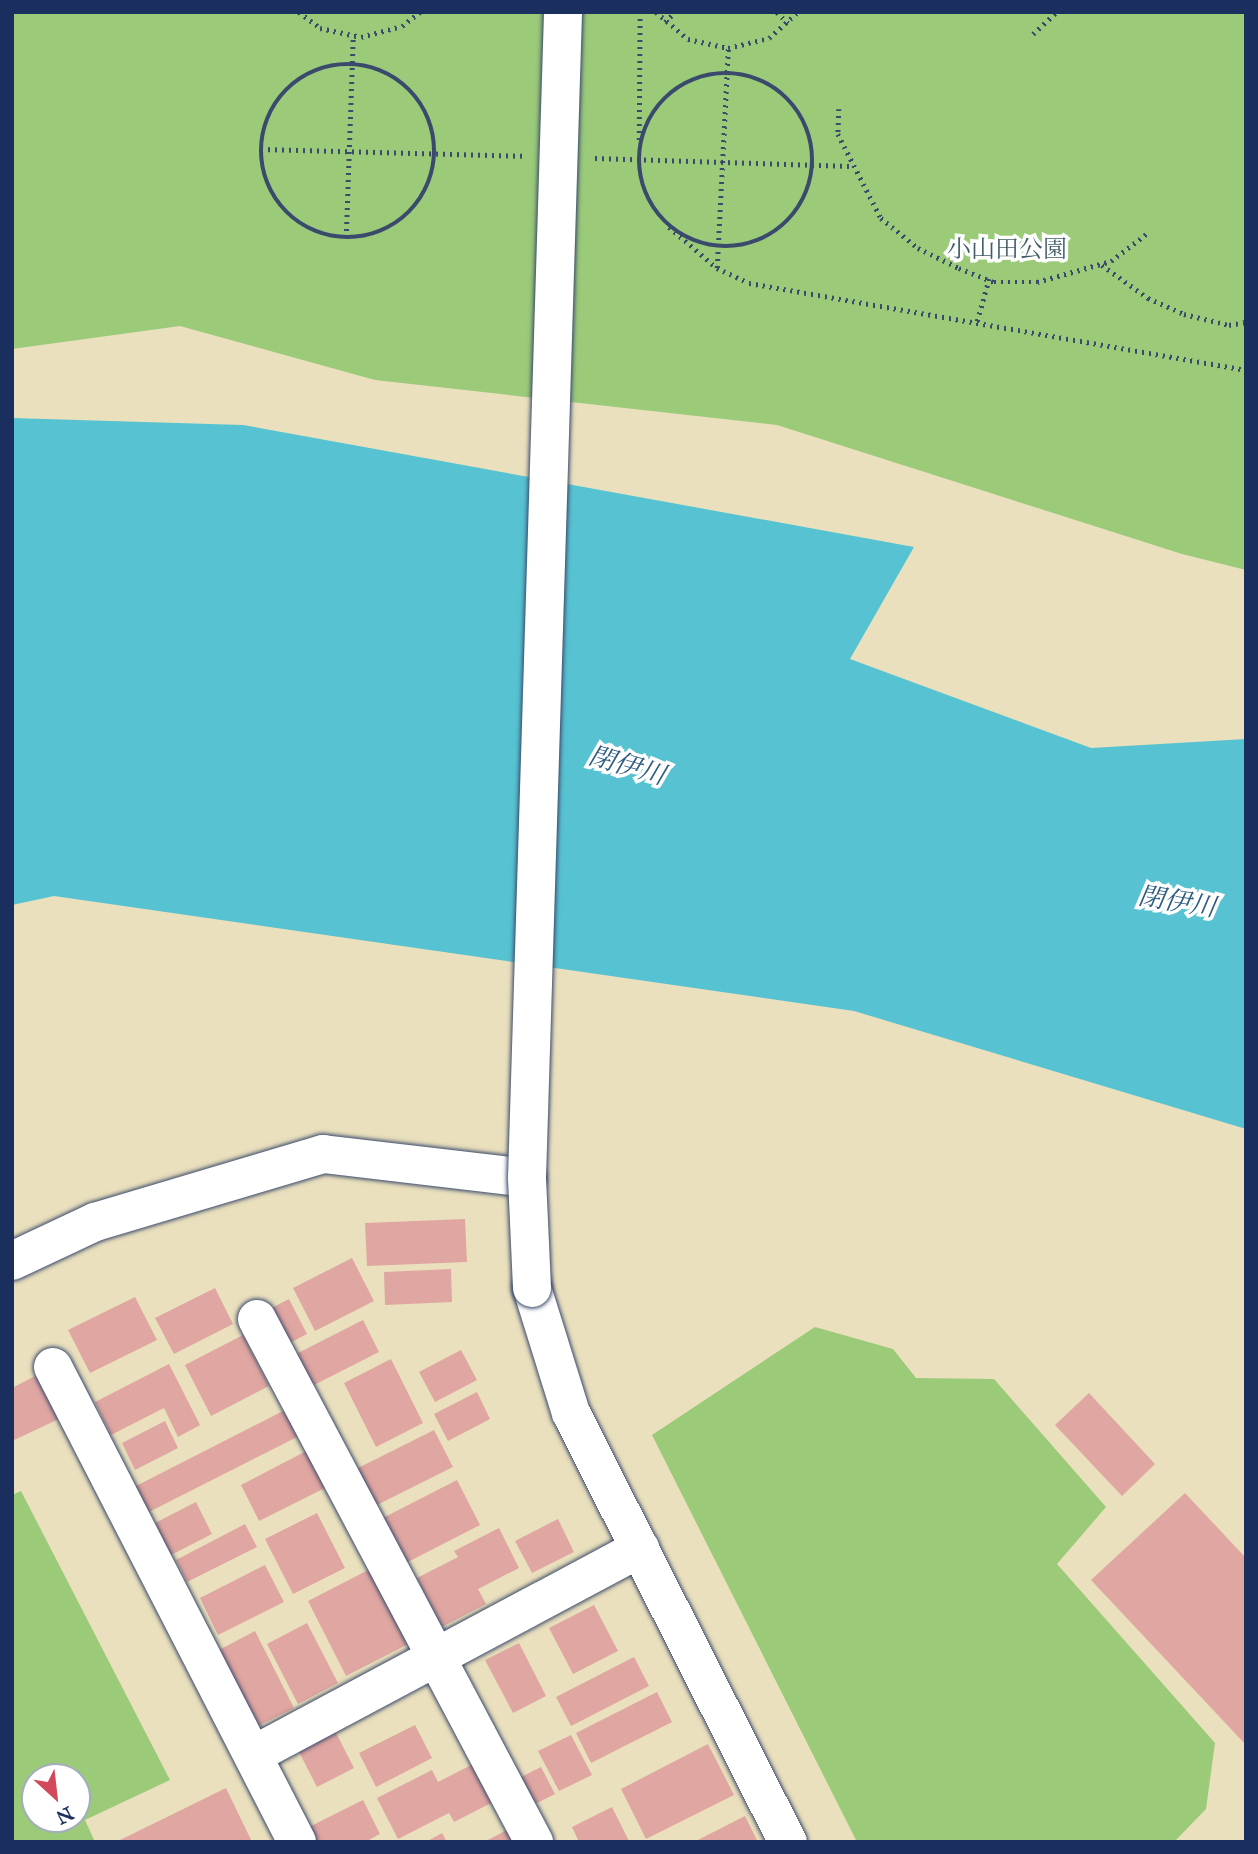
<!DOCTYPE html>
<meta charset="utf-8">
<style>
body{margin:0}
#map{position:relative;width:1258px;height:1854px;overflow:hidden;background:#eae0bd;font-family:"IM FELL Great Primer","Noto Serif JP",serif}
div>[style]{position:absolute}
[style*='--x']{left:calc(var(--x)*1px);top:calc(var(--y)*1px);width:calc(var(--w)*1px);rotate:calc(var(--a)*1deg)}
.green>*{inset:0;background:#9bca79}
.water>*{inset:0;background:#57c3d2}
.building>*{inset:0;background:#e0a6a1}
.path>*{height:4.5px;margin-top:-2.25px;transform-origin:0;background:repeating-linear-gradient(90deg,#3a4a6c 0 2px,transparent 0 7px)}
.path>.ring{margin:-2.25px;padding:0;box-sizing:content-box;background:none;border:4.5px solid #3a4a6c;border-radius:50%}
.roads{filter:drop-shadow(0 0 2px #3a4a6c) drop-shadow(0 0 2px #3a4a6c)}
.minor>*{height:38px;margin:-19px;padding:0 19px;transform-origin:19px;border-radius:19px;background:#fff}
.bridges{filter:drop-shadow(0 0 2px #3a4a6c) drop-shadow(0 0 2px #3a4a6c)}
.minor-bridge>*{height:38px;margin:-19px;padding:0 19px;transform-origin:19px;border-radius:19px;background:#fff}
span{translate:-50% -50%;white-space:nowrap;text-align:center;line-height:1.15;-webkit-text-stroke:7px #fff;paint-order:stroke}
.park-label{font-size:24px;color:#415e66}
.water-label{font-size:26px;color:#2d5b81;font-style:italic}
.frame{position:absolute;inset:0;border:14px solid #1b2f5e;pointer-events:none}
.north{position:absolute;left:21px;top:1763px;width:70px;height:70px;box-sizing:border-box;background:#fff;border:2px solid #a4acbf;border-radius:50%;rotate:153deg;font-size:19px;font-weight:700;line-height:28px;text-align:center;color:#1b2f5e}
.north::after{content:'';display:block;margin:auto;width:24px;height:32px;background:#d1495b;clip-path:polygon(50% 0,100% 100%,50% 72%,0 100%)}
</style>
<div id="map">
<div class="green">
<div style="clip-path:polygon(12px 12px,1246px 12px,1246px 570px,1182px 554px,777px 425px,375px 380px,180px 326px,12px 349px)"></div>
<div style="clip-path:polygon(815px 1327px,893px 1349px,916px 1378px,994px 1379px,1106px 1507px,1057px 1564px,1215px 1743px,1206px 1809px,1174px 1842px,857px 1842px,652px 1435px)"></div>
<div style="clip-path:polygon(evenodd,21px 1491px,170px 1780px,85px 1820px,95px 1842px,12px 1842px,12px 1495px,21px 1491px,35px 1777px,77px 1777px,77px 1819px,35px 1819px,35px 1777px)"></div>
</div>
<div class="water">
<div style="clip-path:polygon(12px 418px,243px 425px,914px 547px,850px 659px,1091px 748px,1246px 739px,1246px 1129px,854px 1011px,54px 896px,12px 905px)"></div>
</div>
<div class="building">
<div style="clip-path:polygon(465px 1219px,467px 1262px,367px 1266px,365px 1223px)"></div>
<div style="clip-path:polygon(352px 1258px,374px 1301px,315px 1331px,293px 1288px)"></div>
<div style="clip-path:polygon(451px 1269px,452px 1302px,385px 1305px,384px 1272px)"></div>
<div style="clip-path:polygon(215px 1288px,233px 1324px,174px 1354px,155px 1318px)"></div>
<div style="clip-path:polygon(135px 1297px,157px 1340px,90px 1373px,68px 1330px)"></div>
<div style="clip-path:polygon(289px 1299px,307px 1334px,282px 1347px,264px 1312px)"></div>
<div style="clip-path:polygon(363px 1320px,379px 1352px,310px 1387px,294px 1355px)"></div>
<div style="clip-path:polygon(243px 1335px,269px 1386px,211px 1416px,185px 1365px)"></div>
<div style="clip-path:polygon(461px 1350px,477px 1380px,435px 1402px,419px 1372px)"></div>
<div style="clip-path:polygon(391px 1359px,423px 1423px,376px 1447px,344px 1383px)"></div>
<div style="clip-path:polygon(169px 1364px,200px 1425px,178px 1437px,164px 1408px,111px 1435px,95px 1402px)"></div>
<div style="clip-path:polygon(37px 1375px,61px 1418px,12px 1441px,12px 1388px)"></div>
<div style="clip-path:polygon(477px 1392px,490px 1419px,448px 1441px,434px 1414px)"></div>
<div style="clip-path:polygon(1089px 1393px,1155px 1464px,1122px 1496px,1055px 1425px)"></div>
<div style="clip-path:polygon(289px 1408px,303px 1434px,147px 1513px,134px 1487px)"></div>
<div style="clip-path:polygon(165px 1421px,178px 1448px,135px 1470px,122px 1443px)"></div>
<div style="clip-path:polygon(434px 1430px,453px 1467px,371px 1508px,352px 1471px)"></div>
<div style="clip-path:polygon(314px 1447px,333px 1484px,259px 1521px,241px 1485px)"></div>
<div style="clip-path:polygon(457px 1480px,480px 1525px,402px 1565px,379px 1520px)"></div>
<div style="clip-path:polygon(1185px 1493px,1246px 1558px,1246px 1745px,1091px 1580px)"></div>
<div style="clip-path:polygon(196px 1502px,212px 1534px,171px 1555px,155px 1523px)"></div>
<div style="clip-path:polygon(317px 1513px,345px 1568px,293px 1594px,265px 1539px)"></div>
<div style="clip-path:polygon(558px 1519px,574px 1552px,532px 1573px,515px 1541px)"></div>
<div style="clip-path:polygon(245px 1524px,257px 1547px,187px 1582px,176px 1560px)"></div>
<div style="clip-path:polygon(499px 1528px,519px 1568px,478px 1589px,486px 1604px,442px 1627px,417px 1578px,458px 1557px,454px 1551px)"></div>
<div style="clip-path:polygon(265px 1565px,284px 1602px,218px 1635px,200px 1598px)"></div>
<div style="clip-path:polygon(378px 1565px,416px 1640px,346px 1676px,308px 1601px)"></div>
<div style="clip-path:polygon(594px 1605px,618px 1651px,573px 1674px,549px 1628px)"></div>
<div style="clip-path:polygon(307px 1623px,338px 1683px,298px 1704px,267px 1644px)"></div>
<div style="clip-path:polygon(255px 1631px,294px 1708px,258px 1726px,219px 1650px)"></div>
<div style="clip-path:polygon(519px 1643px,546px 1696px,513px 1713px,485px 1660px)"></div>
<div style="clip-path:polygon(634px 1657px,649px 1686px,571px 1726px,556px 1697px)"></div>
<div style="clip-path:polygon(657px 1692px,672px 1722px,591px 1763px,576px 1733px)"></div>
<div style="clip-path:polygon(415px 1725px,432px 1758px,376px 1787px,359px 1753px)"></div>
<div style="clip-path:polygon(335px 1731px,354px 1768px,317px 1787px,298px 1750px)"></div>
<div style="clip-path:polygon(571px 1735px,592px 1775px,559px 1791px,538px 1751px)"></div>
<div style="clip-path:polygon(708px 1744px,734px 1795px,646px 1839px,621px 1789px)"></div>
<div style="clip-path:polygon(477px 1762px,497px 1800px,454px 1822px,449px 1813px,398px 1839px,377px 1798px,432px 1770px,438px 1782px)"></div>
<div style="clip-path:polygon(541px 1767px,555px 1794px,529px 1807px,515px 1780px)"></div>
<div style="clip-path:polygon(226px 1788px,252px 1842px,116px 1842px)"></div>
<div style="clip-path:polygon(363px 1800px,380px 1834px,365px 1842px,311px 1842px,305px 1829px)"></div>
<div style="clip-path:polygon(612px 1807px,629px 1841px,579px 1842px,572px 1827px)"></div>
<div style="clip-path:polygon(745px 1816px,758px 1842px,694px 1842px)"></div>
<div style="clip-path:polygon(511px 1828px,518px 1842px,484px 1842px)"></div>
<div style="clip-path:polygon(442px 1833px,447px 1842px,426px 1842px)"></div>
</div>
<div class="path">
<div style="--x:299;--y:12;--w:26;--a:37"></div>
<div style="--x:320;--y:28;--w:42;--a:12.4"></div>
<div style="--x:361;--y:37;--w:42;--a:-15"></div>
<div style="--x:402;--y:26;--w:23;--a:-38"></div>
<div style="--x:656;--y:12;--w:42;--a:40.2"></div>
<div style="--x:688;--y:39;--w:41;--a:12.7"></div>
<div style="--x:728;--y:48;--w:42;--a:-13.7"></div>
<div style="--x:769;--y:38;--w:39;--a:-42"></div>
<div style="--x:777;--y:12;--w:16;--a:45"></div>
<div style="--x:665;--y:22;--w:14;--a:-45"></div>
<div style="--x:1033;--y:34;--w:33;--a:-43"></div>
<div class="ring" style="left:261px;top:64px;width:169.5px;height:169.5px"></div>
<div class="ring" style="left:639px;top:73px;width:169.5px;height:169.5px"></div>
<div style="--x:839;--y:109;--w:25;--a:92"></div>
<div style="--x:838;--y:134;--w:94;--a:62.9"></div>
<div style="--x:881;--y:218;--w:48;--a:39"></div>
<div style="--x:918;--y:248;--w:46;--a:26"></div>
<div style="--x:959;--y:268;--w:38;--a:22"></div>
<div style="--x:994;--y:282;--w:43;--a:0"></div>
<div style="--x:1037;--y:282;--w:77;--a:-15.8"></div>
<div style="--x:1111;--y:261;--w:48;--a:-37.3"></div>
<div style="--x:639;--y:140;--w:128;--a:-89.6"></div>
<div style="--x:261;--y:149;--w:262;--a:1.5"></div>
<div style="--x:595;--y:158;--w:256;--a:1.8"></div>
<div style="--x:669;--y:227;--w:63;--a:40.5"></div>
<div style="--x:717;--y:268;--w:35;--a:25"></div>
<div style="--x:749;--y:283;--w:505;--a:9.93"></div>
<div style="--x:346;--y:238;--w:202;--a:-88"></div>
<div style="--x:1102;--y:265;--w:57;--a:35.7"></div>
<div style="--x:1148;--y:298;--w:39;--a:24"></div>
<div style="--x:1184;--y:314;--w:46;--a:13.7"></div>
<div style="--x:1229;--y:325;--w:17;--a:-10"></div>
<div style="--x:717;--y:268;--w:220;--a:-87.1"></div>
<div style="--x:977;--y:321;--w:44;--a:-74.1"></div>
</div>
<div class="roads">
<div class="minor">
<div style="--x:12;--y:1261;--w:92;--a:-25.2"></div>
<div style="--x:95;--y:1222;--w:238;--a:-16.6"></div>
<div style="--x:323;--y:1154;--w:205;--a:6.7"></div>
<div style="--x:532;--y:1288;--w:131;--a:72.7"></div>
<div style="--x:571;--y:1413;--w:481;--a:63.2"></div>
<div style="--x:257;--y:1319;--w:592;--a:62.09"></div>
<div style="--x:53;--y:1367;--w:534;--a:62.81"></div>
<div style="--x:253;--y:1755;--w:439;--a:-28.1"></div>
</div>
</div>
<div class="bridges">
<div class="minor-bridge">
<div style="--x:532;--y:1288;--w:110;--a:-92.6"></div>
<div style="--x:527;--y:1178;--w:1167;--a:-88.23"></div>
</div>
</div>
<div class="park-label">
<span style="left:1007px;top:250px">小山田公園</span>
</div>
<div class="water-label">
<span style="left:627px;top:766px;rotate:16deg">閉伊川</span>
<span style="left:1177px;top:902px;rotate:9deg">閉伊川</span>
</div>
<div class="frame"></div>
<div class="north">N</div>
</div>
